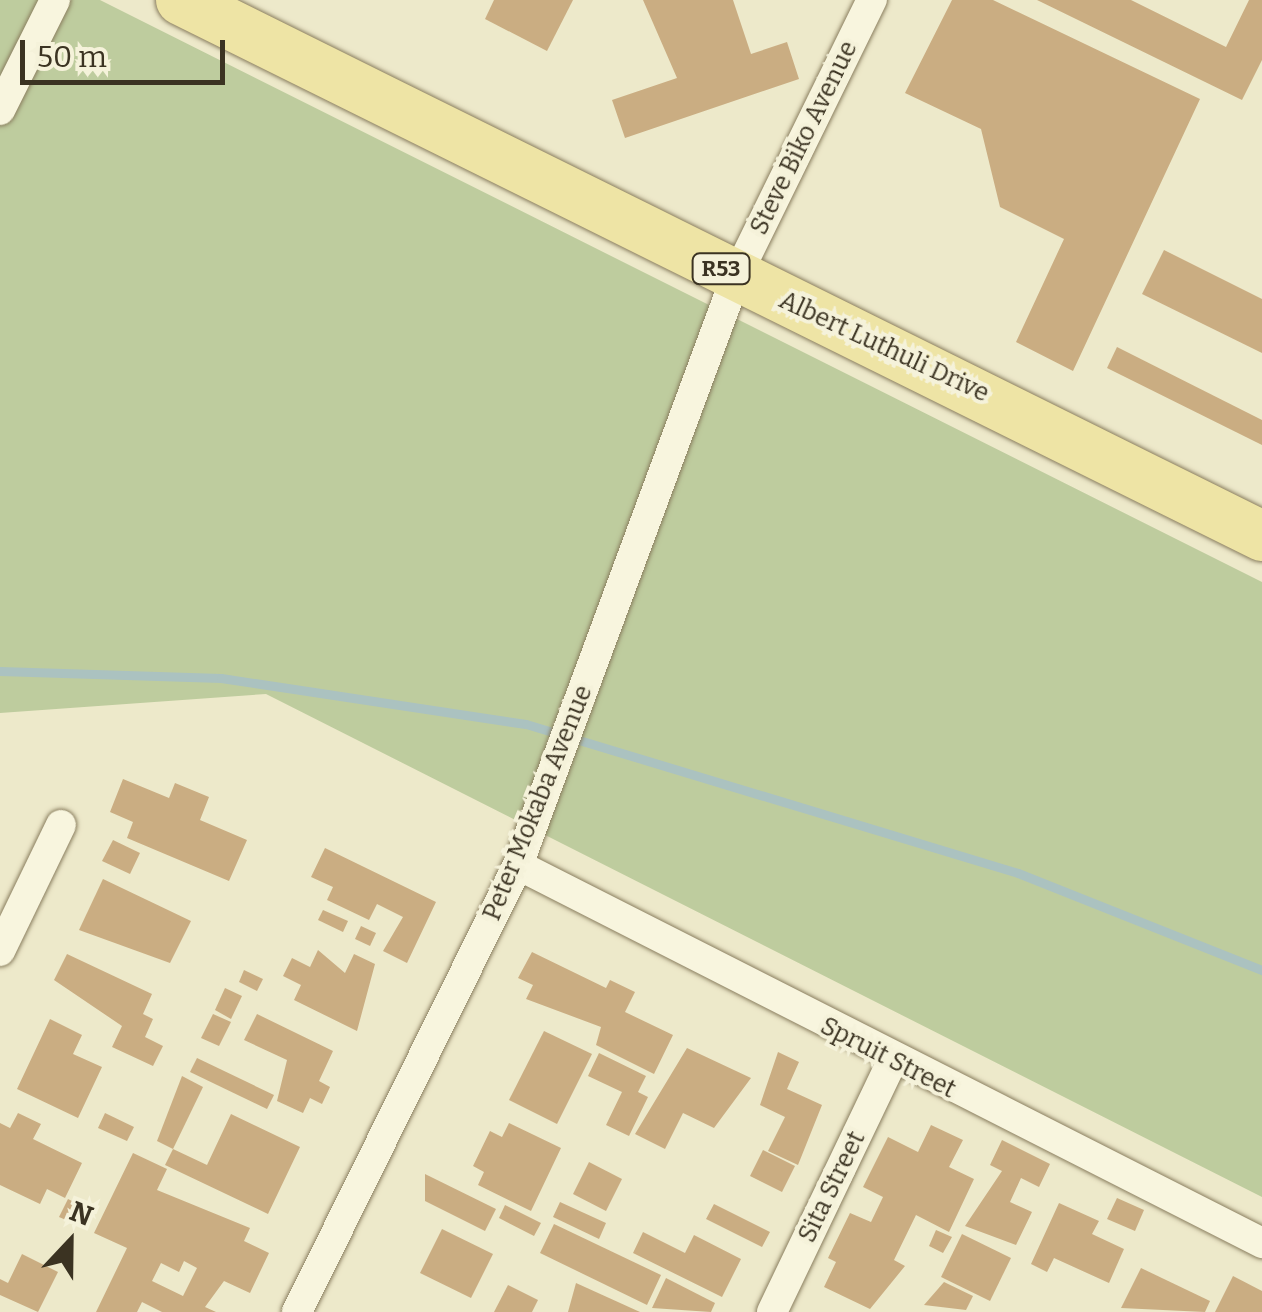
<!DOCTYPE html>
<style>
body{margin:0}
#map{position:relative;width:1262px;height:1312px;overflow:hidden;background:#ede9ca;font-family:Bitter,serif}
div>[style]{position:absolute}
[style*='--x']{left:calc(var(--x)*1px);top:calc(var(--y)*1px);width:calc(var(--w)*1px);rotate:calc(var(--a)*1deg)}
.green>*{inset:0;background:#becc9e}
.stream>*{height:9px;margin:-4.5px;padding:0 4.5px;transform-origin:4.5px;border-radius:4.5px;background:#abc2c0}
.building>*{inset:0;background:#caad82}
.roads{filter:drop-shadow(0 0 2px #8a7e5f) drop-shadow(0 0 2px #8a7e5f)}
.street>*{height:30px;margin:-15px;padding:0 15px;transform-origin:15px;border-radius:15px;background:#f8f5de}
.primary>*{height:50px;margin:-25px;padding:0 25px;transform-origin:25px;border-radius:25px;background:#eee4a5}
span{translate:-50% -50%;white-space:nowrap;text-align:center;line-height:1.15;-webkit-text-stroke:8px #f5f2da;paint-order:stroke}
.shield-label span{padding:2px 8px;background:#f5f2da;border:2px solid;border-radius:8px;-webkit-text-stroke-width:0}
.shield-label{font-size:22px;color:#3b3322;font-weight:700}
.street-label{font-size:25px;color:#3b3322}
.north{position:absolute;left:20px;top:1192px;width:100px;height:100px;-webkit-text-stroke:8px #f5f2da;paint-order:stroke;rotate:22deg;font-size:28px;font-weight:700;line-height:40px;text-align:center;color:#3b3322}
.north::after{content:'';display:block;margin:auto;width:35px;height:45px;background:#3b3322;clip-path:polygon(50% 0,100% 100%,50% 72%,0 100%)}
.scale{position:absolute;left:20px;top:40px;width:205px;height:45px;box-sizing:border-box;border:5px solid #3b3322;border-top:0;padding-left:12px;font-size:30px;line-height:35px;white-space:nowrap;color:#3b3322;-webkit-text-stroke:8px #f5f2da;paint-order:stroke}
</style>
<div id="map">
<div class="green">
<div style="clip-path:polygon(0 0,100px 0,1262px 582px,1262px 1197px,266px 694px,0 713px)"></div>
</div>
<div class="stream">
<div style="--x:0;--y:671;--w:221;--a:1.8"></div>
<div style="--x:221;--y:678;--w:308;--a:8.6"></div>
<div style="--x:526;--y:724;--w:514;--a:16.85"></div>
<div style="--x:1018;--y:873;--w:263;--a:21.7"></div>
</div>
<div class="building">
<div style="clip-path:polygon(494px 0,573px 0,547px 51px,485px 19px)"></div>
<div style="clip-path:polygon(643px 0,733px 0,751px 54px,787px 42px,799px 79px,625px 138px,612px 100px,677px 78px)"></div>
<div style="clip-path:polygon(952px 0,993px 0,1200px 99px,1073px 371px,1016px 342px,1064px 239px,1000px 207px,981px 129px,905px 93px)"></div>
<div style="clip-path:polygon(1037px 0,1131px 0,1226px 47px,1249px 0,1262px 0,1262px 60px,1242px 100px)"></div>
<div style="clip-path:polygon(1164px 250px,1262px 299px,1262px 353px,1142px 294px)"></div>
<div style="clip-path:polygon(1117px 347px,1262px 420px,1262px 445px,1107px 368px)"></div>
<div style="clip-path:polygon(123px 779px,169px 798px,175px 783px,209px 797px,200px 820px,247px 840px,229px 881px,127px 838px,133px 822px,110px 812px)"></div>
<div style="clip-path:polygon(113px 840px,140px 853px,130px 874px,102px 861px)"></div>
<div style="clip-path:polygon(325px 848px,436px 902px,407px 963px,383px 951px,403px 917px,377px 904px,369px 920px,327px 900px,333px 887px,311px 877px)"></div>
<div style="clip-path:polygon(103px 879px,191px 921px,170px 963px,79px 930px)"></div>
<div style="clip-path:polygon(323px 910px,348px 921px,343px 932px,318px 920px)"></div>
<div style="clip-path:polygon(361px 926px,376px 933px,370px 946px,355px 939px)"></div>
<div style="clip-path:polygon(318px 950px,345px 973px,354px 954px,375px 964px,357px 1031px,294px 1000px,301px 985px,283px 976px,292px 958px,310px 967px)"></div>
<div style="clip-path:polygon(532px 952px,606px 988px,610px 980px,635px 992px,625px 1012px,673px 1035px,654px 1074px,596px 1045px,601px 1027px,526px 999px,533px 985px,518px 978px)"></div>
<div style="clip-path:polygon(67px 954px,152px 994px,143px 1014px,153px 1019px,145px 1037px,163px 1046px,153px 1066px,112px 1047px,122px 1026px,54px 980px)"></div>
<div style="clip-path:polygon(244px 970px,263px 979px,257px 991px,239px 982px)"></div>
<div style="clip-path:polygon(225px 988px,242px 996px,231px 1019px,215px 1010px)"></div>
<div style="clip-path:polygon(213px 1014px,231px 1022px,219px 1046px,201px 1038px)"></div>
<div style="clip-path:polygon(257px 1014px,333px 1051px,319px 1081px,330px 1087px,322px 1104px,310px 1098px,303px 1113px,277px 1101px,287px 1060px,244px 1040px)"></div>
<div style="clip-path:polygon(50px 1019px,82px 1035px,73px 1054px,102px 1067px,78px 1118px,17px 1089px)"></div>
<div style="clip-path:polygon(544px 1031px,592px 1054px,557px 1124px,509px 1100px)"></div>
<div style="clip-path:polygon(687px 1048px,751px 1078px,714px 1128px,683px 1113px,665px 1149px,635px 1134px)"></div>
<div style="clip-path:polygon(778px 1052px,799px 1062px,787px 1089px,822px 1105px,798px 1165px,768px 1151px,785px 1117px,760px 1105px)"></div>
<div style="clip-path:polygon(599px 1053px,646px 1076px,638px 1092px,648px 1097px,629px 1136px,606px 1125px,622px 1092px,588px 1076px)"></div>
<div style="clip-path:polygon(197px 1058px,274px 1095px,267px 1109px,190px 1072px)"></div>
<div style="clip-path:polygon(182px 1076px,203px 1087px,173px 1149px,157px 1141px)"></div>
<div style="clip-path:polygon(18px 1113px,41px 1124px,33px 1139px,82px 1163px,65px 1198px,47px 1189px,40px 1204px,0 1185px,0 1123px,10px 1128px)"></div>
<div style="clip-path:polygon(105px 1113px,134px 1127px,127px 1141px,98px 1128px)"></div>
<div style="clip-path:polygon(231px 1114px,300px 1147px,268px 1214px,165px 1165px,173px 1149px,207px 1165px)"></div>
<div style="clip-path:polygon(509px 1123px,561px 1148px,531px 1211px,478px 1185px,484px 1172px,473px 1166px,490px 1131px,502px 1137px)"></div>
<div style="clip-path:polygon(931px 1125px,963px 1140px,949px 1167px,974px 1179px,949px 1232px,916px 1215px,894px 1260px,905px 1266px,870px 1309px,824px 1287px,836px 1262px,828px 1258px,850px 1213px,871px 1222px,883px 1197px,863px 1187px,888px 1137px,918px 1152px)"></div>
<div style="clip-path:polygon(1002px 1140px,1050px 1164px,1039px 1187px,1021px 1178px,1010px 1202px,1032px 1212px,1016px 1245px,965px 1226px,1002px 1171px,990px 1165px)"></div>
<div style="clip-path:polygon(763px 1150px,795px 1166px,782px 1192px,750px 1176px)"></div>
<div style="clip-path:polygon(evenodd,133px 1153px,167px 1169px,157px 1190px,250px 1228px,244px 1241px,269px 1253px,250px 1293px,224px 1281px,205px 1307px,216px 1312px,162px 1312px,142px 1302px,137px 1312px,96px 1312px,127px 1248px,94px 1233px,133px 1153px,184px 1261px,197px 1268px,183px 1296px,152px 1281px,161px 1263px,179px 1272px,184px 1261px)"></div>
<div style="clip-path:polygon(589px 1162px,622px 1179px,606px 1211px,573px 1194px)"></div>
<div style="clip-path:polygon(425px 1174px,496px 1209px,485px 1231px,425px 1201px)"></div>
<div style="clip-path:polygon(1117px 1198px,1144px 1210px,1135px 1231px,1107px 1219px)"></div>
<div style="clip-path:polygon(68px 1199px,90px 1210px,82px 1227px,59px 1217px)"></div>
<div style="clip-path:polygon(560px 1202px,606px 1223px,599px 1239px,553px 1217px)"></div>
<div style="clip-path:polygon(1059px 1203px,1099px 1221px,1092px 1234px,1124px 1249px,1109px 1283px,1054px 1258px,1047px 1272px,1031px 1264px)"></div>
<div style="clip-path:polygon(714px 1204px,770px 1232px,762px 1247px,706px 1219px)"></div>
<div style="clip-path:polygon(505px 1205px,541px 1223px,534px 1236px,499px 1218px)"></div>
<div style="clip-path:polygon(554px 1224px,661px 1275px,647px 1305px,540px 1253px)"></div>
<div style="clip-path:polygon(442px 1229px,493px 1254px,471px 1298px,420px 1273px)"></div>
<div style="clip-path:polygon(936px 1230px,952px 1237px,943px 1253px,929px 1246px)"></div>
<div style="clip-path:polygon(643px 1232px,685px 1253px,694px 1235px,741px 1259px,722px 1297px,633px 1253px)"></div>
<div style="clip-path:polygon(962px 1234px,1011px 1258px,990px 1301px,941px 1277px)"></div>
<div style="clip-path:polygon(22px 1254px,58px 1272px,38px 1312px,0 1295px,0 1279px,8px 1283px)"></div>
<div style="clip-path:polygon(1141px 1268px,1210px 1301px,1205px 1312px,1121px 1308px)"></div>
<div style="clip-path:polygon(1233px 1276px,1262px 1291px,1262px 1312px,1215px 1312px)"></div>
<div style="clip-path:polygon(666px 1278px,715px 1303px,711px 1312px,652px 1308px)"></div>
<div style="clip-path:polygon(944px 1282px,973px 1296px,966px 1310px,924px 1305px)"></div>
<div style="clip-path:polygon(576px 1283px,640px 1312px,568px 1312px)"></div>
<div style="clip-path:polygon(508px 1285px,538px 1300px,532px 1312px,494px 1312px)"></div>
</div>
<div class="roads">
<div class="street">
<div style="--x:0;--y:110;--w:123;--a:-63.4"></div>
<div style="--x:518;--y:865;--w:835;--a:26.93"></div>
<div style="--x:0;--y:951;--w:140;--a:-64.2"></div>
<div style="--x:297;--y:1312;--w:499;--a:-63.7"></div>
<div style="--x:518;--y:865;--w:627;--a:-69.66"></div>
<div style="--x:736;--y:277;--w:309;--a:-63.9"></div>
<div style="--x:772;--y:1312;--w:278;--a:-64.4"></div>
</div>
<div class="primary">
<div style="--x:181;--y:0;--w:1207;--a:26.37"></div>
</div>
</div>
<div class="shield-label">
<span style="left:721px;top:269px">R53</span>
</div>
<div class="street-label">
<span style="left:804px;top:138px;rotate:-64deg">Steve Biko Avenue</span>
<span style="left:884px;top:347px;rotate:25deg">Albert Luthuli Drive</span>
<span style="left:538px;top:803px;rotate:-68deg">Peter Mokaba Avenue</span>
<span style="left:888px;top:1058px;rotate:27deg">Spruit Street</span>
<span style="left:832px;top:1187px;rotate:-64deg">Sita Street</span>
</div>
<div class="north">N</div>
<div class="scale">50 m</div>
</div>
